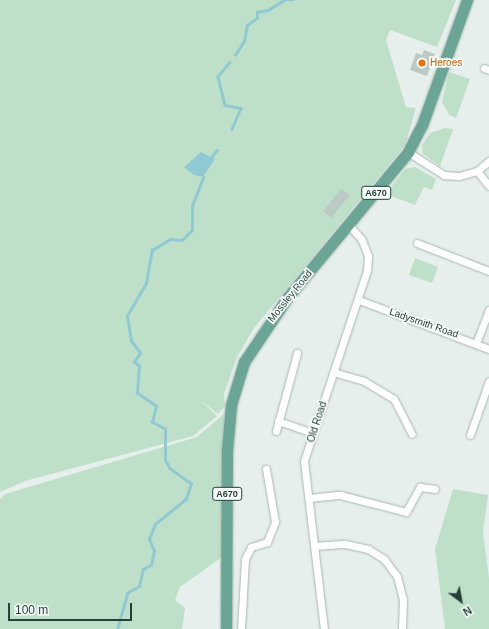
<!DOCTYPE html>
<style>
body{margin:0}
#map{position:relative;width:489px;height:629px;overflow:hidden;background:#e6efeb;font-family:Helvetica,sans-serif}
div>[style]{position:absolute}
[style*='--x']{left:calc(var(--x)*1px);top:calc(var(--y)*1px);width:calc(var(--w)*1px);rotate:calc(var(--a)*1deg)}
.green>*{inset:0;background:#bfe0c8}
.water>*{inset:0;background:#8ec9d4}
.stream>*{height:2.5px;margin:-1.25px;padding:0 1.25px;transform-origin:1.25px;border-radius:1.25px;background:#8ec9d4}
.building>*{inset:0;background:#bbcac4}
.roads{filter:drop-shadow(0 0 1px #a8b8b2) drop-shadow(0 0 1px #a8b8b2)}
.street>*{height:7px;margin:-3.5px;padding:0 3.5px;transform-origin:3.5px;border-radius:3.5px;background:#fff}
.primary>*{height:11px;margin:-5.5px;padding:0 5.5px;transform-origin:5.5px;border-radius:5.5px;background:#6aa596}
.dots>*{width:11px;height:11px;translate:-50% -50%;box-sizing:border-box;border:2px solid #f7fbf9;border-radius:50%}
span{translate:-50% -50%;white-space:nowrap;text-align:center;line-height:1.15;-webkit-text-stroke:3.5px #f7fbf9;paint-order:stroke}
.shield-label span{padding:1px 3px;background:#f7fbf9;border:1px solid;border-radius:3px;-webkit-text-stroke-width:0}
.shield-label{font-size:9px;color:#24423a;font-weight:700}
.food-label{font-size:10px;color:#c56008}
.left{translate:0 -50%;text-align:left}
.street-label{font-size:10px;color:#24423a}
.north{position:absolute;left:441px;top:581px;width:40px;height:40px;-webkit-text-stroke:3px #f7fbf9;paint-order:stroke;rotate:148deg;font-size:11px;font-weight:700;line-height:16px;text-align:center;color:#24423a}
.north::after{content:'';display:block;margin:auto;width:14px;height:18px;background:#24423a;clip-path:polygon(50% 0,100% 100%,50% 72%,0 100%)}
.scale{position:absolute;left:8px;top:603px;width:124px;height:18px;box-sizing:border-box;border:2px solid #24423a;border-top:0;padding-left:5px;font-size:12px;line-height:14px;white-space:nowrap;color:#24423a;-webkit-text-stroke:3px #f7fbf9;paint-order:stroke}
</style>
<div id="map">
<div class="green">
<div style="clip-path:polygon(0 0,456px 0,437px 47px,390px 30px,386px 40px,406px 107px,416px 108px,405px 145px,254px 328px,237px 357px,224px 394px,225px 406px,218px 414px,200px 400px,217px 416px,193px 436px,25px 481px,0 492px)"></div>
<div style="clip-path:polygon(449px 72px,470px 79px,456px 118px,449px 115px,442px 102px)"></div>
<div style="clip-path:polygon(445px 128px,453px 129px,440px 166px,422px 153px,422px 145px,430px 133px)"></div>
<div style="clip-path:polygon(415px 167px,436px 179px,432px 190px,424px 187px,415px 205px,386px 194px,405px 169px)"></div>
<div style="clip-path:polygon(415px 258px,438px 267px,432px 283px,409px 275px)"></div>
<div style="clip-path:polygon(225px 413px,222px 557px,180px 587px,175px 600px,185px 608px,182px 629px,0 629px,0 499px,5px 494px,197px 437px)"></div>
<div style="clip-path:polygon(453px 489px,488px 495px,483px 532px,489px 578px,489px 629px,445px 629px,435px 549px)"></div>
</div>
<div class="water">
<div style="clip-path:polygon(201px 152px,215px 159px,203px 177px,194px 175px,184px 167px)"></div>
</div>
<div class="stream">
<div style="--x:235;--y:55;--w:17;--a:-57"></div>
<div style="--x:244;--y:41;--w:16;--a:-79"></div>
<div style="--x:247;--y:25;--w:12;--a:-35"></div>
<div style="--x:257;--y:18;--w:6;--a:-90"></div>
<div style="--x:257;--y:12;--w:11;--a:-10"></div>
<div style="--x:268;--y:10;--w:19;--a:-32"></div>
<div style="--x:284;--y:0;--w:10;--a:0"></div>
<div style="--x:230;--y:62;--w:19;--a:129"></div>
<div style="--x:218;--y:77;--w:29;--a:76"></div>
<div style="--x:225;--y:105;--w:16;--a:11"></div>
<div style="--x:241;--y:108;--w:23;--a:113"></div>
<div style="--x:211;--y:157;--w:9;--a:-49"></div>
<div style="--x:117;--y:629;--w:37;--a:-74"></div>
<div style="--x:127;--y:593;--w:14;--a:-30"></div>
<div style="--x:139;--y:586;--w:17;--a:-77"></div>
<div style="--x:143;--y:569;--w:9;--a:-27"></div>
<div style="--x:151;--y:565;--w:14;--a:-78"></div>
<div style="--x:154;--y:551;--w:13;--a:-113"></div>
<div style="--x:149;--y:539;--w:16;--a:-68"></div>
<div style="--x:155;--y:524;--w:40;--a:-39"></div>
<div style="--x:186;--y:499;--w:16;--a:-72"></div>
<div style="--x:191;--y:484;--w:26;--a:-144"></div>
<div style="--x:170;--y:469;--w:10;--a:-119"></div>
<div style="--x:165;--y:460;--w:31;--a:-90"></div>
<div style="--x:165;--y:429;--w:15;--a:-152"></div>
<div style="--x:152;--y:422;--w:16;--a:-76"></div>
<div style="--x:156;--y:406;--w:23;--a:-146"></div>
<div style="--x:137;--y:393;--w:27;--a:-86"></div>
<div style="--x:139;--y:366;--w:6;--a:-141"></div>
<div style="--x:134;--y:362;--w:11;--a:-56"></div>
<div style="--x:140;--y:353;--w:15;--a:-127"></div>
<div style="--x:131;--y:341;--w:25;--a:-99"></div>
<div style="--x:127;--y:316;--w:38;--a:-60"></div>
<div style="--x:146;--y:283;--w:34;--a:-80"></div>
<div style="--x:152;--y:250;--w:21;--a:-31"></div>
<div style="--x:170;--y:239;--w:12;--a:5"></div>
<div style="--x:182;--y:240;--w:14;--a:-45"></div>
<div style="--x:192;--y:230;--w:24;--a:-90"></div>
<div style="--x:192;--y:206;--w:31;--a:-69"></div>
</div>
<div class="building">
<div style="clip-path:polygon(424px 50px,435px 54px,427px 76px,410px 70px,416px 53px,422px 55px)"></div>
<div style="clip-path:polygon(341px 189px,350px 195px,331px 218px,323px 211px)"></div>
</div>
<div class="roads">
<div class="street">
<div style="--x:484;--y:68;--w:5;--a:22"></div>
<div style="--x:408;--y:152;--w:43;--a:32.6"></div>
<div style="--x:444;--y:175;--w:15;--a:4"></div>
<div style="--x:459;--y:176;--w:19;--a:-16"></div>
<div style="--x:477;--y:171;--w:19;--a:51"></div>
<div style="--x:477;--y:171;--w:16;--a:-40"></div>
<div style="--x:417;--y:243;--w:77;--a:21.3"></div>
<div style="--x:359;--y:300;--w:139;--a:20.7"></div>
<div style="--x:477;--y:341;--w:33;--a:-69"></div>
<div style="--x:333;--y:372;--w:32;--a:16"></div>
<div style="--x:364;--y:381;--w:35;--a:31"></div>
<div style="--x:394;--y:399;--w:39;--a:63"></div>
<div style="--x:278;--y:421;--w:37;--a:19"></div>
<div style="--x:276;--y:431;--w:81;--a:-74.9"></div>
<div style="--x:470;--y:435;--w:57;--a:-70.6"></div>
<div style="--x:309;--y:498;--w:31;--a:-6"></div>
<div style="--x:340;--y:495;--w:68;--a:14.4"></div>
<div style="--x:406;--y:512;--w:29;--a:-61"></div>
<div style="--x:420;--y:487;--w:15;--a:8"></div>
<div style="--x:314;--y:546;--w:31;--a:-4"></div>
<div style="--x:345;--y:544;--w:24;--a:12"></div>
<div style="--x:368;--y:549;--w:19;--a:32"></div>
<div style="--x:384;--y:559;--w:21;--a:53"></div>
<div style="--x:397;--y:576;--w:25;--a:76"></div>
<div style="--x:403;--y:600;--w:29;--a:92"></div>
<div style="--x:241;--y:629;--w:70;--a:-86.7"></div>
<div style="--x:245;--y:559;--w:13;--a:-63"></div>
<div style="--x:251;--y:547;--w:17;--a:-17"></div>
<div style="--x:267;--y:542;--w:22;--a:-68"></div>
<div style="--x:275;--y:522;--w:54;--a:-99.6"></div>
<div style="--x:324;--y:629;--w:169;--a:-96.8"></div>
<div style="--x:304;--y:461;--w:200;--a:-71.7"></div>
<div style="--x:367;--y:271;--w:15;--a:-86"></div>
<div style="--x:368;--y:256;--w:17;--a:-111"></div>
<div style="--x:362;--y:240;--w:20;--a:-131"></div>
</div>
<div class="primary">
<div style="--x:226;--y:629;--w:179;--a:-89.7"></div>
<div style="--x:227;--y:450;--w:45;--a:-84.9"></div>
<div style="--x:231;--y:405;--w:45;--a:-73.2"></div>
<div style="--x:244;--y:362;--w:77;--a:-56.1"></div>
<div style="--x:287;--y:298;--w:190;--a:-50.3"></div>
<div style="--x:408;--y:152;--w:30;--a:-63"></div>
<div style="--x:422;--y:125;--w:133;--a:-70.2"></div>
</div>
</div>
<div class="dots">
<div style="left:422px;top:63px;background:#e8710a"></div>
</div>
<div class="shield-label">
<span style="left:376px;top:193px">A670</span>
<span style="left:227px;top:494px">A670</span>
</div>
<div class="food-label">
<span class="left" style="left:430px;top:63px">Heroes</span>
</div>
<div class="street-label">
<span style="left:290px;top:296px;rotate:-51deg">Mossley Road</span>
<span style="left:424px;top:323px;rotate:19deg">Ladysmith Road</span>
<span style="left:317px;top:422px;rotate:-72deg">Old Road</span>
</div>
<div class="north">N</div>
<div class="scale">100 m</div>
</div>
